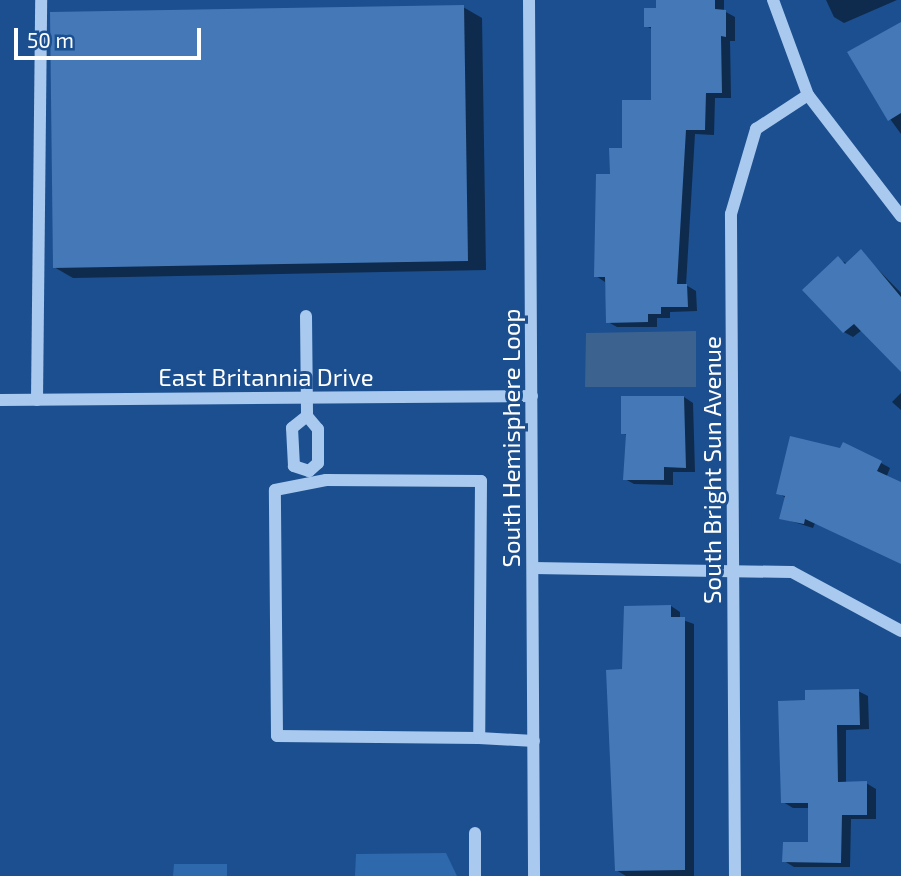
<!DOCTYPE html>
<style>
body{margin:0}
#map{position:relative;width:901px;height:876px;overflow:hidden;background:#1b4f8f;font-family:"Exo 2",sans-serif}
div>[style]{position:absolute}
[style*='--x']{left:calc(var(--x)*1px);top:calc(var(--y)*1px);width:calc(var(--w)*1px);rotate:calc(var(--a)*1deg)}
.green>*{inset:0;background:#2e69ad}
.water>*{inset:0;background:#3c6290}
.shadow>*{inset:0;background:#0007}
.building>*{inset:0;background:#4478b7}
.minor>*{height:12px;margin:-6px;padding:0 6px;transform-origin:6px;border-radius:6px;background:#a9c9ee}
span{translate:-50% -50%;white-space:nowrap;text-align:center;line-height:1.15;-webkit-text-stroke:6px #1b4f8f;paint-order:stroke}
.street-label{font-size:24px;color:#fff}
.scale{position:absolute;left:14px;top:28px;width:187px;height:32px;box-sizing:border-box;border:4px solid #fff;border-top:0;padding-left:9px;font-size:21px;line-height:24px;white-space:nowrap;color:#fff;-webkit-text-stroke:5px #1b4f8f;paint-order:stroke}
</style>
<div id="map">
<div class="green">
<div style="clip-path:polygon(446px 853px,457px 876px,355px 876px,356px 854px)"></div>
<div style="clip-path:polygon(174px 864px,227px 864px,227px 876px,173px 876px)"></div>
</div>
<div class="water">
<div style="clip-path:polygon(696px 331px,696px 387px,585px 387px,586px 333px)"></div>
</div>
<div class="shadow">
<div style="clip-path:polygon(657px 0,724px 0,724px 11px,735px 17px,735px 41px,730px 41px,731px 98px,715px 98px,714px 135px,695px 134px,686px 285px,696px 291px,697px 311px,670px 312px,670px 318px,657px 318px,657px 327px,617px 327px,608px 322px,605px 282px,596px 276px,612px 176px,653px 102px,652px 29px,646px 26px,657px 10px)"></div>
<div style="clip-path:polygon(826px 0,897px 0,844px 23px,834px 17px)"></div>
<div style="clip-path:polygon(463px 7px,482px 18px,486px 270px,73px 278px,54px 267px)"></div>
<div style="clip-path:polygon(901px 24px,901px 134px,885px 112px)"></div>
<div style="clip-path:polygon(861px 252px,901px 293px,901px 370px,862px 330px,853px 337px,844px 332px,838px 259px,848px 264px)"></div>
<div style="clip-path:polygon(901px 393px,901px 410px,892px 402px)"></div>
<div style="clip-path:polygon(684px 397px,693px 403px,695px 472px,673px 472px,673px 485px,634px 484px,625px 479px,627px 435px,622px 433px)"></div>
<div style="clip-path:polygon(881px 463px,890px 468px,886px 478px,901px 487px,901px 563px,815px 523px,813px 528px,781px 518px,786px 498px,778px 493px)"></div>
<div style="clip-path:polygon(671px 606px,680px 612px,680px 619px,694px 624px,694px 876px,626px 876px,616px 870px,624px 671px)"></div>
<div style="clip-path:polygon(858px 691px,868px 696px,869px 729px,846px 730px,846px 783px,866px 783px,876px 789px,876px 819px,851px 819px,850px 867px,794px 867px,784px 861px,810px 844px,810px 808px,793px 808px,783px 802px,807px 702px)"></div>
</div>
<div class="building">
<div style="clip-path:polygon(656px 0,715px 0,715px 9px,726px 10px,726px 37px,721px 36px,722px 93px,706px 93px,705px 130px,686px 130px,677px 284px,687px 284px,688px 307px,661px 307px,661px 314px,648px 314px,648px 322px,606px 323px,605px 277px,594px 277px,596px 174px,610px 174px,609px 148px,622px 148px,622px 100px,651px 100px,651px 27px,644px 27px,644px 8px,656px 8px)"></div>
<div style="clip-path:polygon(464px 5px,468px 261px,53px 268px,50px 12px)"></div>
<div style="clip-path:polygon(901px 22px,901px 113px,888px 121px,847px 52px)"></div>
<div style="clip-path:polygon(861px 249px,901px 297px,901px 372px,854px 324px,843px 333px,802px 290px,838px 256px,845px 264px)"></div>
<div style="clip-path:polygon(621px 396px,684px 396px,686px 468px,664px 467px,664px 480px,623px 480px,626px 434px,621px 434px)"></div>
<div style="clip-path:polygon(790px 436px,840px 448px,843px 442px,882px 461px,877px 471px,901px 482px,901px 564px,805px 519px,804px 524px,779px 519px,785px 496px,776px 494px)"></div>
<div style="clip-path:polygon(671px 605px,671px 617px,685px 617px,685px 870px,615px 871px,606px 670px,622px 669px,624px 606px)"></div>
<div style="clip-path:polygon(859px 689px,860px 725px,837px 725px,838px 782px,867px 781px,867px 815px,842px 815px,841px 863px,782px 862px,783px 842px,808px 842px,808px 803px,781px 803px,778px 701px,805px 700px,805px 690px)"></div>
</div>
<div class="minor">
<div style="--x:529;--y:0;--w:876;--a:89.67"></div>
<div style="--x:773;--y:0;--w:101;--a:69.8"></div>
<div style="--x:808;--y:95;--w:153;--a:52.5"></div>
<div style="--x:306;--y:316;--w:100;--a:89.4"></div>
<div style="--x:0;--y:400;--w:532;--a:-0.43"></div>
<div style="--x:37;--y:400;--w:400;--a:-89.4"></div>
<div style="--x:307;--y:416;--w:17;--a:50"></div>
<div style="--x:318;--y:429;--w:34;--a:90"></div>
<div style="--x:318;--y:463;--w:12;--a:138"></div>
<div style="--x:309;--y:471;--w:16;--a:-162"></div>
<div style="--x:294;--y:466;--w:38;--a:-93"></div>
<div style="--x:292;--y:428;--w:19;--a:-39"></div>
<div style="--x:533;--y:568;--w:259;--a:0.9"></div>
<div style="--x:792;--y:572;--w:124;--a:28.4"></div>
<div style="--x:479;--y:738;--w:202;--a:-179.4"></div>
<div style="--x:277;--y:736;--w:246;--a:-90.5"></div>
<div style="--x:275;--y:490;--w:52;--a:-11.1"></div>
<div style="--x:326;--y:480;--w:155;--a:0.4"></div>
<div style="--x:481;--y:481;--w:257;--a:90.4"></div>
<div style="--x:479;--y:738;--w:55;--a:3.1"></div>
<div style="--x:475;--y:833;--w:43;--a:90"></div>
<div style="--x:735;--y:876;--w:662;--a:-90.35"></div>
<div style="--x:731;--y:214;--w:89;--a:-73.6"></div>
<div style="--x:756;--y:129;--w:62;--a:-33.2"></div>
</div>
<div class="street-label">
<span style="left:266px;top:377px">East Britannia Drive</span>
<span style="left:511px;top:438px;rotate:-90deg">South Hemisphere Loop</span>
<span style="left:712px;top:470px;rotate:-90deg">South Bright Sun Avenue</span>
</div>
<div class="scale">50 m</div>
</div>
